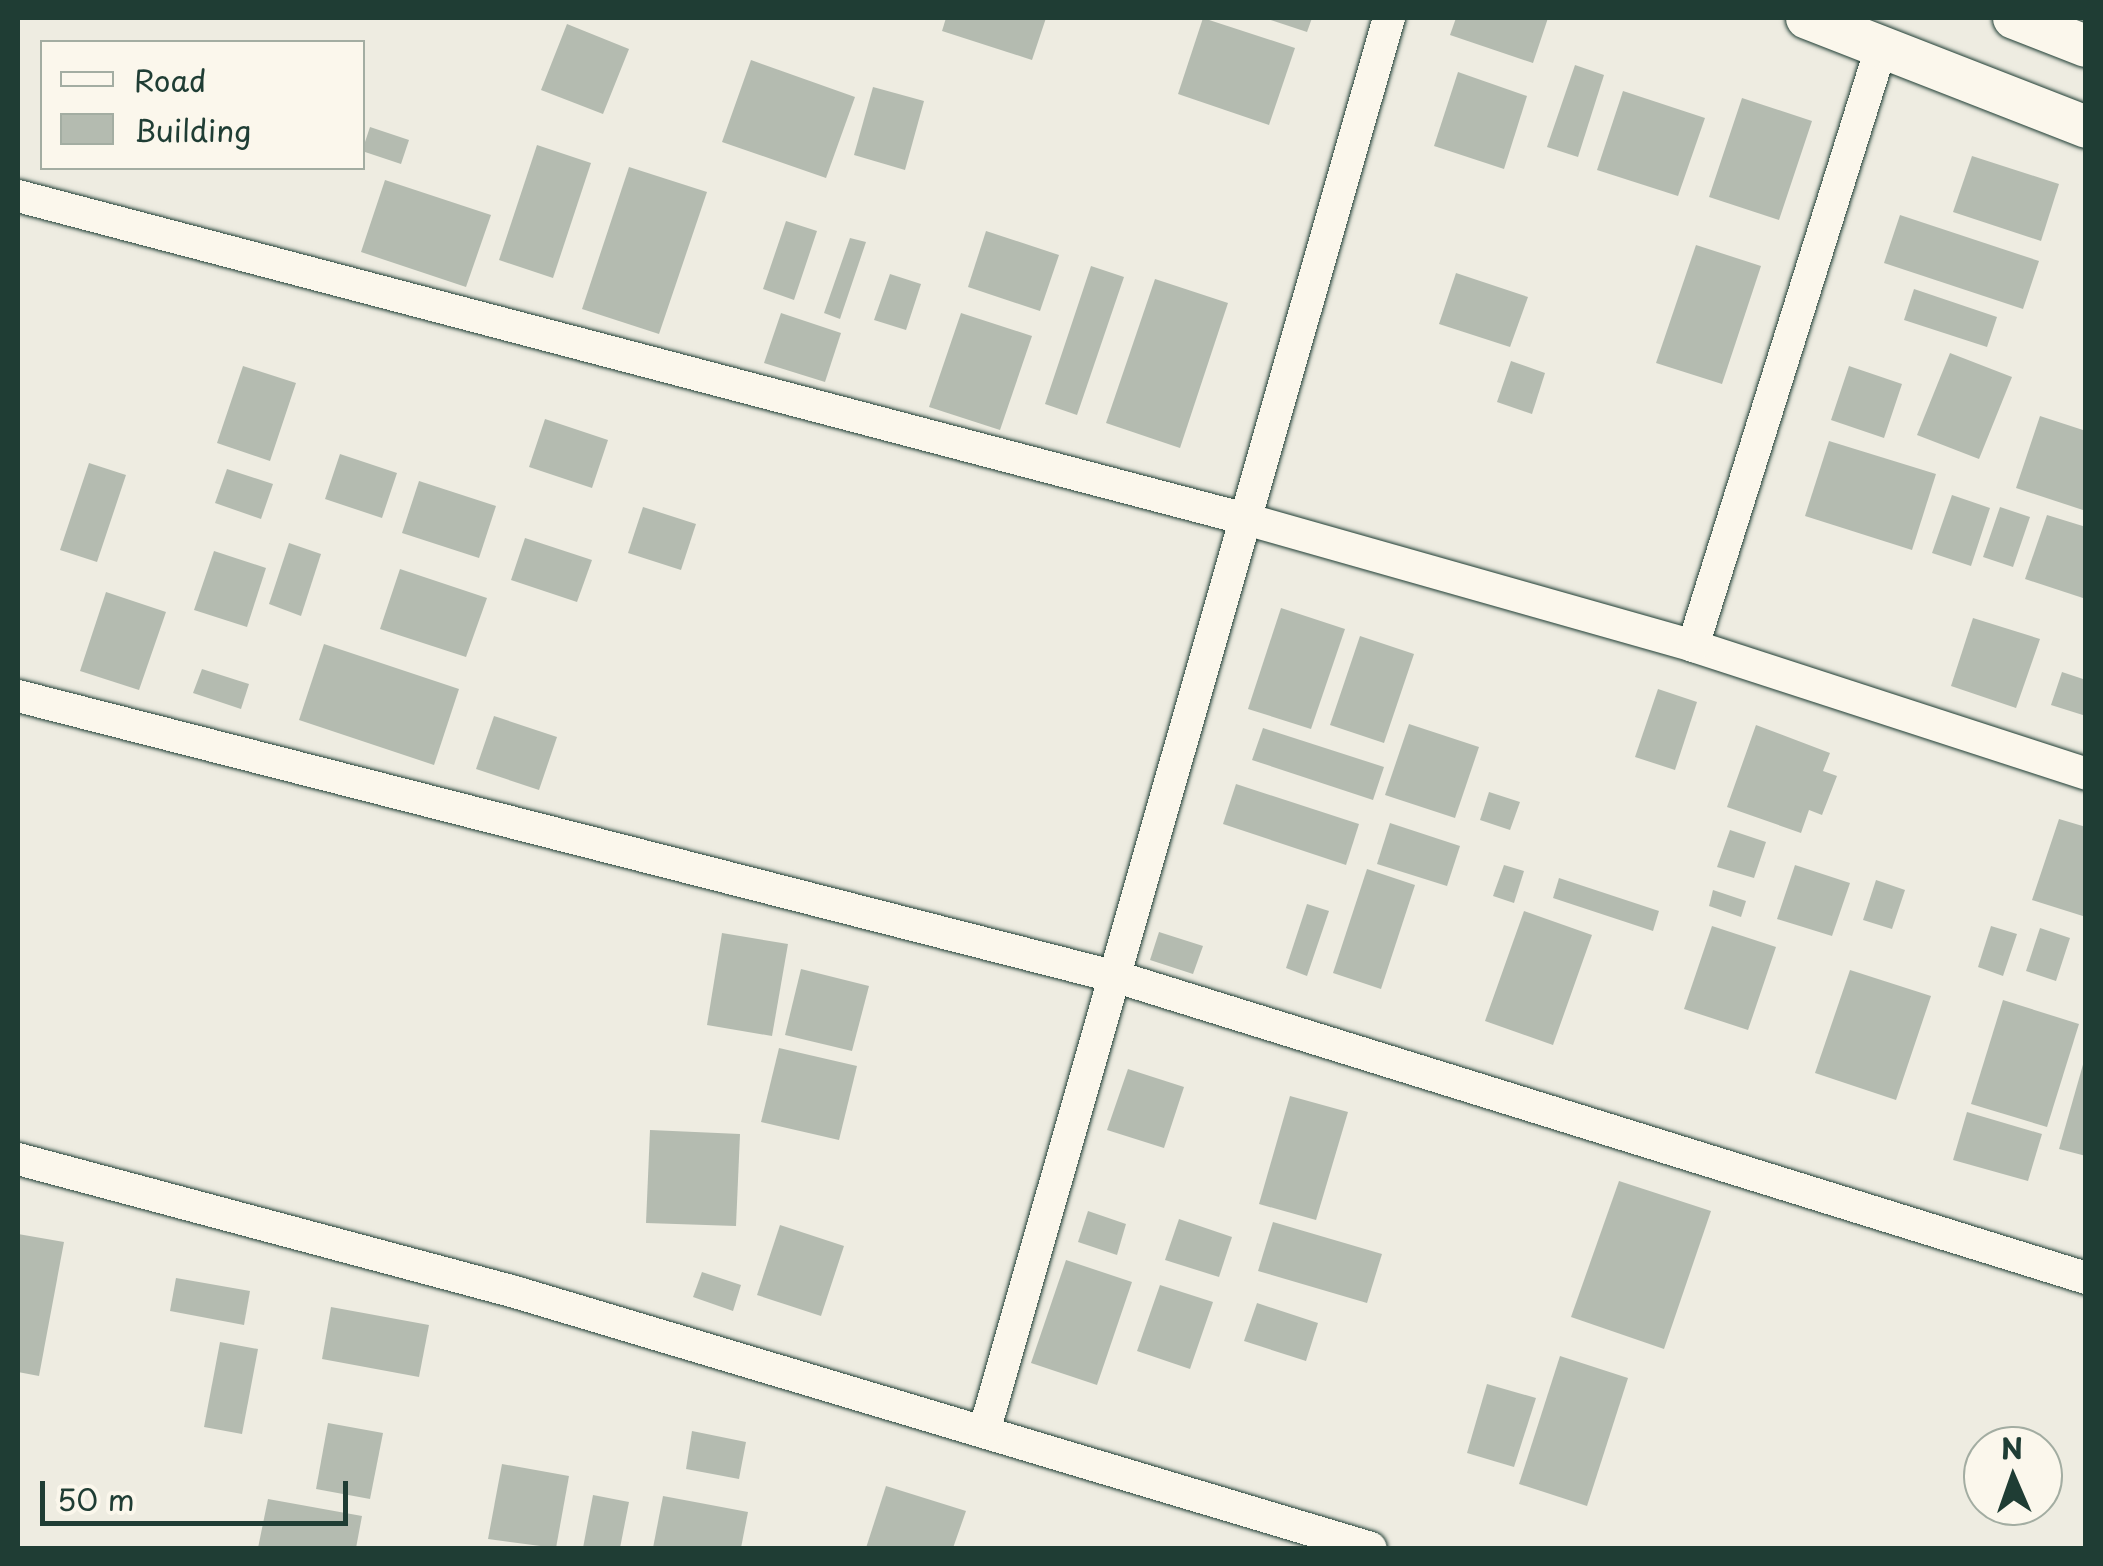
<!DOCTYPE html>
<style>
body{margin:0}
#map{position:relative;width:2103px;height:1566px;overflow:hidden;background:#eeece1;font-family:"Playpen Sans",sans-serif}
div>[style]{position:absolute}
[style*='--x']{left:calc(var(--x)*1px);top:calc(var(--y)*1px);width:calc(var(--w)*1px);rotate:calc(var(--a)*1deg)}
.building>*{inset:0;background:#b4bbb0}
.roads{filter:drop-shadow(0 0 2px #1f3d34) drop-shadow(0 0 2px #1f3d34)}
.minor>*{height:32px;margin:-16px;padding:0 16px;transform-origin:16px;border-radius:16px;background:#fbf7ec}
.tertiary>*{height:42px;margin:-21px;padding:0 21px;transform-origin:21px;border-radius:21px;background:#fbf7ec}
span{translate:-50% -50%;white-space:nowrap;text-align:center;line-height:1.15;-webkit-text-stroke:9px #fbf7ec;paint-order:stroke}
.frame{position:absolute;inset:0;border:20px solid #1f3d34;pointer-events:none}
.legend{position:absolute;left:40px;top:40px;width:325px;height:130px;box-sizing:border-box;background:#fbf7ec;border:2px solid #a3ada2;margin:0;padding:12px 18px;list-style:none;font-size:30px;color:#1f3d34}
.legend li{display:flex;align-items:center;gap:20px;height:50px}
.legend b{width:50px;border:2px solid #a3ada2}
.north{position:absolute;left:1963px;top:1426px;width:100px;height:100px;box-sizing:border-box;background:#fbf7ec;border:2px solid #a3ada2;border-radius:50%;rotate:358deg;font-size:28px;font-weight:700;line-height:40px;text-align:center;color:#1f3d34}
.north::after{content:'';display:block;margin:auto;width:35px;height:45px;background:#1f3d34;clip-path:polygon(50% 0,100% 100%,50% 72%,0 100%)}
.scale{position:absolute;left:40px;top:1481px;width:308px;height:45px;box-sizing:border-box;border:5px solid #1f3d34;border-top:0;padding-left:12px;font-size:30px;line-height:35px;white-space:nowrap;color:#1f3d34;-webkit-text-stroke:8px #fbf7ec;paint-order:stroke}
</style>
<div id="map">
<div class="building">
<div style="clip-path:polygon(946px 18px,1046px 18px,1032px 60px,942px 31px)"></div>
<div style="clip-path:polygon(1203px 18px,1295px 48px,1269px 125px,1178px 94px)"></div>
<div style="clip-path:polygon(1265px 18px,1312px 18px,1307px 32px)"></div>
<div style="clip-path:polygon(1456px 18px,1548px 18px,1533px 63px,1450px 35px)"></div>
<div style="clip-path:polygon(567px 24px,629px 49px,603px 114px,541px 90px)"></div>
<div style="clip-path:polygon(751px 60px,855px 97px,826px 178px,722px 142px)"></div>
<div style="clip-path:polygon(1575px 65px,1604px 75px,1578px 157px,1547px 147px)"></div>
<div style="clip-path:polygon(1458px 72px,1527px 96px,1504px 169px,1434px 146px)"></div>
<div style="clip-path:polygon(873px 87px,924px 101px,905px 170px,854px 155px)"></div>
<div style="clip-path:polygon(1623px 91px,1705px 118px,1678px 196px,1597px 170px)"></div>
<div style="clip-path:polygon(1742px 98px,1812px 121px,1779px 220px,1709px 197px)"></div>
<div style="clip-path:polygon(370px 127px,409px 140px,401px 164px,362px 151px)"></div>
<div style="clip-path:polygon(537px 145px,591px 163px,553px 278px,499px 260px)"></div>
<div style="clip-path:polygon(1972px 156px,2059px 184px,2041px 241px,1953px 212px)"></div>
<div style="clip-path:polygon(629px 167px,707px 192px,659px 334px,582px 309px)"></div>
<div style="clip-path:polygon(385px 180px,491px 215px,466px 287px,361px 252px)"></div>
<div style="clip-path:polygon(1900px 215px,2039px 261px,2023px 309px,1884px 263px)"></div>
<div style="clip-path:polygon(786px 221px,817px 231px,794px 300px,763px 289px)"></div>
<div style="clip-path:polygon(986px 231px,1059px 255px,1040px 311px,968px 287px)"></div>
<div style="clip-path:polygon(850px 238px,866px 242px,840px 319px,824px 313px)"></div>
<div style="clip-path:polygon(1696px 245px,1761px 266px,1722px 384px,1656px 363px)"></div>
<div style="clip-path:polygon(1091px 266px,1124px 277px,1077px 415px,1045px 404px)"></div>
<div style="clip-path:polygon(1456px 273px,1528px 297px,1510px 347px,1439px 324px)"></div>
<div style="clip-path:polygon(890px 274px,921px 284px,906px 330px,874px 320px)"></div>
<div style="clip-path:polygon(1155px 279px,1228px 303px,1180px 448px,1106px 423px)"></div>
<div style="clip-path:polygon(1914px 289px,1997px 317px,1987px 347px,1904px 320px)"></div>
<div style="clip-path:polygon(781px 313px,841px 333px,825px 382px,764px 363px)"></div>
<div style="clip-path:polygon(961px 313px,1032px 336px,1000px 430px,929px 407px)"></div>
<div style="clip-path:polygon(1950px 353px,2012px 377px,1979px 459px,1917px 435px)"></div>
<div style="clip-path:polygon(1511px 361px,1545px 373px,1532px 414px,1497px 402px)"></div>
<div style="clip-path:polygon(243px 366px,296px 383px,270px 461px,217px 443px)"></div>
<div style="clip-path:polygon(1849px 366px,1902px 384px,1884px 438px,1831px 420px)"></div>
<div style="clip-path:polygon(2040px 416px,2086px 431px,2086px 511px,2016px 488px)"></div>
<div style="clip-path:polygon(545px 419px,608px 440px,592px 488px,529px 467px)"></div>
<div style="clip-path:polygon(1829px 441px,1936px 474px,1912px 550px,1805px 516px)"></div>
<div style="clip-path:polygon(340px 454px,397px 473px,382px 518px,325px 499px)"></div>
<div style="clip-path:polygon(89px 463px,126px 475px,97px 562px,60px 550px)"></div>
<div style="clip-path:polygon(227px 469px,273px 484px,261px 519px,215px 503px)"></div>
<div style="clip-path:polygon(419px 481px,496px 506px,479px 558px,402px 533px)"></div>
<div style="clip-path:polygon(1952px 495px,1990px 508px,1971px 566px,1932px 553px)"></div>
<div style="clip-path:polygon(643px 507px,696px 524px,681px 570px,628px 553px)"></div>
<div style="clip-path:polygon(2000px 507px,2030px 517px,2013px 567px,1983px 557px)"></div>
<div style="clip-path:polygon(2047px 515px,2086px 527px,2086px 599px,2025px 579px)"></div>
<div style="clip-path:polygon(525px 538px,592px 560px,577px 602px,511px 580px)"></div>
<div style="clip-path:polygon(289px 543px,321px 554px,301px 616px,269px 604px)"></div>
<div style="clip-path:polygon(214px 551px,266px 568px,247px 627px,194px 610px)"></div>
<div style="clip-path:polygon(400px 569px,487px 598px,466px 657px,380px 629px)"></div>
<div style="clip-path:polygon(106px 592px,166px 612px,139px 690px,80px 671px)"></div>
<div style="clip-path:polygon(1281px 608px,1345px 629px,1311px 729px,1248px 709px)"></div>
<div style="clip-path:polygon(1973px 618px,2040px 639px,2016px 708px,1951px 686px)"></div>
<div style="clip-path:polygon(1360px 636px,1414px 654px,1384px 743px,1330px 725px)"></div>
<div style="clip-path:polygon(324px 644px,459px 689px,434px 765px,299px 720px)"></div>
<div style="clip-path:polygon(202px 669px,249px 684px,241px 709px,193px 693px)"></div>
<div style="clip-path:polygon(2062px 672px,2086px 680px,2086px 716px,2051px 705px)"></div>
<div style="clip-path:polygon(1658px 689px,1697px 702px,1675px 770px,1635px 757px)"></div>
<div style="clip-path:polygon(494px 716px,557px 737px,539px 790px,476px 769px)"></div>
<div style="clip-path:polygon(1409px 724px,1479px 747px,1455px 818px,1385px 795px)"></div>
<div style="clip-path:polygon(1756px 725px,1830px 753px,1823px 771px,1837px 776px,1822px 815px,1809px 810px,1801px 833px,1727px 807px)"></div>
<div style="clip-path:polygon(1263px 728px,1384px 767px,1373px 800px,1252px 760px)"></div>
<div style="clip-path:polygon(1236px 784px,1359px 824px,1346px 865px,1223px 824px)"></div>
<div style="clip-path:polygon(1489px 792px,1520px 802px,1510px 830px,1480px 820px)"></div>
<div style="clip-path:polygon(2059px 819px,2086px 827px,2086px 917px,2032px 900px)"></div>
<div style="clip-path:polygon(1390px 823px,1460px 846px,1447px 886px,1377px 864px)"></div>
<div style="clip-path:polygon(1730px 830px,1766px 842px,1754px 878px,1717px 867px)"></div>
<div style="clip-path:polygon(1504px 865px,1524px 871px,1514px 903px,1493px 896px)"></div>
<div style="clip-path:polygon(1795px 865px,1850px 883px,1832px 936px,1777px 919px)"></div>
<div style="clip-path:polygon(1367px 869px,1415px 885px,1381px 989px,1333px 973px)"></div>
<div style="clip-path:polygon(1559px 878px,1659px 911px,1653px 931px,1553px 898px)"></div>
<div style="clip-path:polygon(1876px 880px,1905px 890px,1892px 929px,1863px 920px)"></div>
<div style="clip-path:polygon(1713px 890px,1746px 901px,1741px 917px,1709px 906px)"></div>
<div style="clip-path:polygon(1307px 904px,1329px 911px,1307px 976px,1286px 968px)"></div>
<div style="clip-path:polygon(1524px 911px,1592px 935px,1553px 1045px,1485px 1021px)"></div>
<div style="clip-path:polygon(1712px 926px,1776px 947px,1748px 1030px,1684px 1009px)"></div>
<div style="clip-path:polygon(1991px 926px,2017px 934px,2003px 976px,1978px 967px)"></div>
<div style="clip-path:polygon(2040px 928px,2070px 938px,2056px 981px,2026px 971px)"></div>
<div style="clip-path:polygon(1159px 932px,1203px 946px,1193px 974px,1150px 960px)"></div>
<div style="clip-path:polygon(722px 933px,788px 944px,772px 1036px,707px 1025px)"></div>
<div style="clip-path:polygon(801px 969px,869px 986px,852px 1051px,785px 1035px)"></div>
<div style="clip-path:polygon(1850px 970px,1931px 996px,1896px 1100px,1815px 1073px)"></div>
<div style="clip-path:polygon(2003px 1000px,2079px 1024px,2047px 1127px,1971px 1104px)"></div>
<div style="clip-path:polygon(779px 1048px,857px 1066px,839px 1140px,761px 1122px)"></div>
<div style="clip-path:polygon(2086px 1054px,2086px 1156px,2059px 1149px)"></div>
<div style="clip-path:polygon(1128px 1069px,1184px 1087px,1164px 1148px,1107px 1130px)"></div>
<div style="clip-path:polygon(1290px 1096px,1348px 1112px,1316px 1220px,1259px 1204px)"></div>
<div style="clip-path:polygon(1967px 1112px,2042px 1134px,2028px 1181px,1953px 1160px)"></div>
<div style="clip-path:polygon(650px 1130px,740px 1134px,736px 1226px,646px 1223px)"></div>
<div style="clip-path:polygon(1619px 1181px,1711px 1211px,1664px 1349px,1571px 1317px)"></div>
<div style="clip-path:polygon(1088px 1211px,1126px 1224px,1117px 1255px,1078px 1242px)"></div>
<div style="clip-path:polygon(1179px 1219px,1232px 1237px,1219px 1277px,1165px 1260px)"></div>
<div style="clip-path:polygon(1273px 1222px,1382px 1254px,1367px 1303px,1258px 1271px)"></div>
<div style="clip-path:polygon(780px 1225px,844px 1246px,821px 1316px,757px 1295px)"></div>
<div style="clip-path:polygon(18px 1234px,64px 1242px,39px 1376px,18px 1372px)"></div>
<div style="clip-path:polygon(1066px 1260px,1132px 1282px,1097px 1385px,1031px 1363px)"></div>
<div style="clip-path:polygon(702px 1272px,741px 1285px,733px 1311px,693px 1297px)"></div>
<div style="clip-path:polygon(176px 1278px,250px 1291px,244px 1325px,170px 1311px)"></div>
<div style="clip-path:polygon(1160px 1285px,1213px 1302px,1190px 1369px,1137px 1351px)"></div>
<div style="clip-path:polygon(1257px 1303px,1318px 1323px,1306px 1361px,1244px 1341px)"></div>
<div style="clip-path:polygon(331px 1307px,429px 1325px,419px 1377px,322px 1359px)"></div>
<div style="clip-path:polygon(220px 1342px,258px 1349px,242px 1434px,204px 1427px)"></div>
<div style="clip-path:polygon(1560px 1356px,1628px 1378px,1587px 1506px,1519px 1484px)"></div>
<div style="clip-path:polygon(1487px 1384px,1536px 1398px,1514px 1467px,1467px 1453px)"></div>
<div style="clip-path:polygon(328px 1423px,383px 1433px,370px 1499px,316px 1489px)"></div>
<div style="clip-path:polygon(692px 1431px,746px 1442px,739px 1479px,686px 1469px)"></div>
<div style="clip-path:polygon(502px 1464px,569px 1476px,556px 1548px,488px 1539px)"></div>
<div style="clip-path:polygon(886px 1486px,966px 1511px,953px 1548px,866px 1548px)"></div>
<div style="clip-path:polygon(593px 1495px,629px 1502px,620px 1548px,583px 1548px)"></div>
<div style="clip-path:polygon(663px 1496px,748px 1512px,741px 1548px,653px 1548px)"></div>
<div style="clip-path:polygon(268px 1499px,362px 1516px,356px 1548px,258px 1548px)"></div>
</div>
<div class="roads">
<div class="minor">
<div style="--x:18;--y:196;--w:1266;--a:14.74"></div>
<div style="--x:1242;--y:518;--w:469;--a:15.8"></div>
<div style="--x:1693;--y:646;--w:413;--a:18"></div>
<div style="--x:1693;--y:646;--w:624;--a:-72.55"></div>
<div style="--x:18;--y:696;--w:1138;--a:14.35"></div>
<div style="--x:1120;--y:978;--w:1012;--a:17.25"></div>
<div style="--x:18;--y:1159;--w:514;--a:14.98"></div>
<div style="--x:515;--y:1292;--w:893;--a:16.65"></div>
<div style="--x:984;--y:1432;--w:1471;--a:-74.02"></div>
</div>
<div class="tertiary">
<div style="--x:1807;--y:18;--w:300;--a:21.3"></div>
<div style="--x:2014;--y:18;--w:77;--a:21.3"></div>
</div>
</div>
<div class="frame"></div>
<ul class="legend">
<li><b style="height:12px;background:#fbf7ec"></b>Road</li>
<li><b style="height:28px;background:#b4bbb0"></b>Building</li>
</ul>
<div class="north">N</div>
<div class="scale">50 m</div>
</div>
